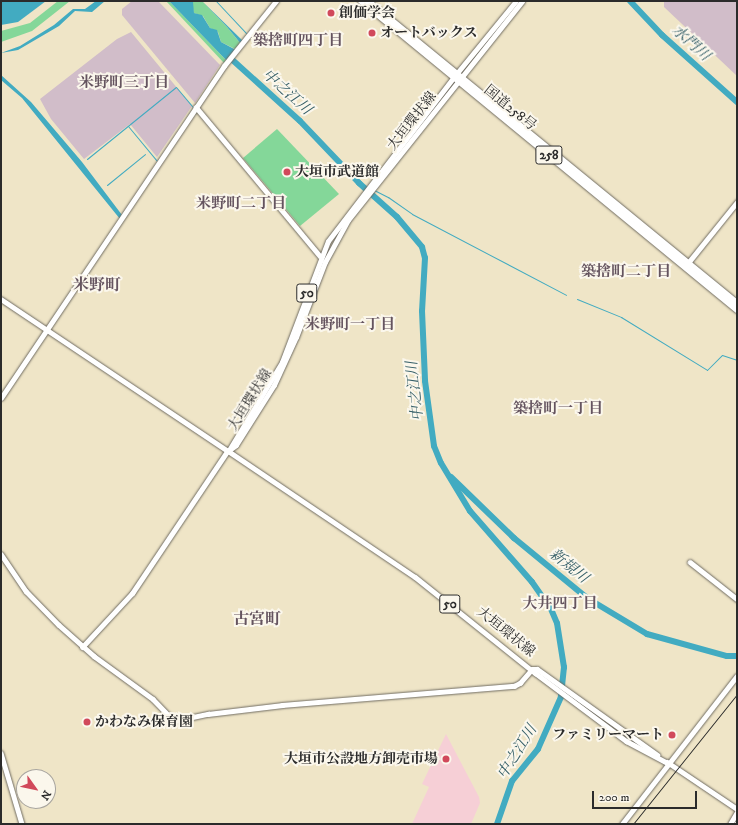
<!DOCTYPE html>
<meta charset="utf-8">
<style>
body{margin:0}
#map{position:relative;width:738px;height:825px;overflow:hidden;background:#efe5c7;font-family:"IM FELL DW Pica","Noto Serif JP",serif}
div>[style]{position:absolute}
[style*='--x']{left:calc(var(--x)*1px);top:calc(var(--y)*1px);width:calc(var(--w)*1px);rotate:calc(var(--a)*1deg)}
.built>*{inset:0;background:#f6cfd6}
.industrial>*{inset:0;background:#d1bdc9}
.green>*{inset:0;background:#84d799}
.water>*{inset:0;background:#42abc1}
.stream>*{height:1px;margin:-0.5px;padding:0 0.5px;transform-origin:0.5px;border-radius:0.5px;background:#42abc1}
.river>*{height:6px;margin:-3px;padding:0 3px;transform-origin:3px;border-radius:3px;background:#42abc1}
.roads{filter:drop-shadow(0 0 1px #706c62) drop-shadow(0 0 1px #706c62)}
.secondary>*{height:4.5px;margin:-2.25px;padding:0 2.25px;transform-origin:2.25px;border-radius:2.25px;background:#fff}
.primary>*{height:5px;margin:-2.5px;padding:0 2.5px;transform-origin:2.5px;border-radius:2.5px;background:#fff}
.highway>*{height:6px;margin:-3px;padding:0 3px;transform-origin:3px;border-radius:3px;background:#fff}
.rail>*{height:1px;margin:-0.5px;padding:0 0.5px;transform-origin:0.5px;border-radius:0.5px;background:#2b2b2b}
.dots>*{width:11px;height:11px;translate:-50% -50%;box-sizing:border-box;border:2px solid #fbf7ec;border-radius:50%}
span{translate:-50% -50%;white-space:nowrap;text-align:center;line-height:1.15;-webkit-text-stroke:4px #fbf7ec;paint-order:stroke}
.shield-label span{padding:1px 3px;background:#fbf7ec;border:1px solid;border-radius:3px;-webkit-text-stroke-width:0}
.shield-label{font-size:13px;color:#2b2b2b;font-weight:700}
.poi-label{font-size:14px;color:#2b2b2b;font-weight:700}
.left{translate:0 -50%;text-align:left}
.right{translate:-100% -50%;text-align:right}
.street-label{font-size:14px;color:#2b2b2b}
.neighbourhood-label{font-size:15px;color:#65545f;font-weight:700}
.water-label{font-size:15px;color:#345e67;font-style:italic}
.quarter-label{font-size:16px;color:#65545f;font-weight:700}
.frame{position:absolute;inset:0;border:2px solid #2b2b2b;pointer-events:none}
.north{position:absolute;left:16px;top:769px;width:40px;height:40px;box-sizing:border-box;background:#fbf7ec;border:1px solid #a8a59f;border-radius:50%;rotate:123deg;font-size:11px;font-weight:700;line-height:16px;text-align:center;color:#2b2b2b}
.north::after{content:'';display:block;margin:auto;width:14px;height:18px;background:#d1495b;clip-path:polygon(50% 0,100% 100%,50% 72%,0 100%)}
.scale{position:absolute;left:592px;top:791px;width:105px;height:18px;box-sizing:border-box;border:2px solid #2b2b2b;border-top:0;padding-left:5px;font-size:12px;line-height:14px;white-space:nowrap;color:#2b2b2b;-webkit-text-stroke:3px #fbf7ec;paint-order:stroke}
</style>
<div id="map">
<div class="built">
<div style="clip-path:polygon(446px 734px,479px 797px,480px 803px,471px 824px,412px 824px,429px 787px,422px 784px)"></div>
</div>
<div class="industrial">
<div style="clip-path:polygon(132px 1px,158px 1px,220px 65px,195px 103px,122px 15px,122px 9px)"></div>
<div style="clip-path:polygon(664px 1px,737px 1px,737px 76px,664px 7px)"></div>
<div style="clip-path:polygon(131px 32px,192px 106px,157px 157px,130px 124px,84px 159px,51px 119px,40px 99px,117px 39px)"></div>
</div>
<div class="green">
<div style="clip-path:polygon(58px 1px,70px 1px,32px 31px,1px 42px,1px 31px,30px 23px)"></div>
<div style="clip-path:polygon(166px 1px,169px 1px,199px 32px,226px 60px,224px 63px)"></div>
<div style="clip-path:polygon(191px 1px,202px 1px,227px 27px,240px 43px,235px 49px,221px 42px,218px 32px,210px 28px,203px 16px,194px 13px)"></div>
<div style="clip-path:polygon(277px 129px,339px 194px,300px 226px,243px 158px)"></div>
</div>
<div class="water">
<div style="clip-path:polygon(1px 1px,46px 1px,18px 22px,1px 25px)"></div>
<div style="clip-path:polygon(96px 1px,105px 1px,92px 12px,75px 11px,59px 26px,18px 50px,1px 53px,20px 46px,54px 25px,73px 9px,85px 9px)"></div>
<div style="clip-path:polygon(169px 1px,193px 2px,194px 13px,202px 15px,210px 28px,217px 30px,221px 42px,236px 50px,227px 61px)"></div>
<div style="clip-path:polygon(202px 1px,243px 41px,241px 44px,227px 27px)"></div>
<div style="clip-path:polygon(1px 75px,31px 102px,82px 162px,122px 215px,120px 219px,22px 98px,1px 80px)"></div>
</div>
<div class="stream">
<div style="--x:216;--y:1;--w:44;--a:46.8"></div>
<div style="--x:128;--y:126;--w:45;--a:50.4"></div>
<div style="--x:87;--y:159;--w:114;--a:-39"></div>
<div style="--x:176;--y:87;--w:26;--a:50"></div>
<div style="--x:359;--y:183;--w:9;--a:27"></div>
<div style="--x:107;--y:185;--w:49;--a:-39.2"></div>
<div style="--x:374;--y:190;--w:16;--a:27"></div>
<div style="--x:388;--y:197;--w:29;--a:35"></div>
<div style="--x:412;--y:214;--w:174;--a:27.7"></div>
<div style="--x:577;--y:299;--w:48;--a:22.2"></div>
<div style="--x:621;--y:317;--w:101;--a:31.6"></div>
<div style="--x:707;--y:370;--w:21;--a:-45"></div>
<div style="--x:722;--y:355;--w:16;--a:18"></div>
</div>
<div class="river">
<div style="--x:630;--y:1;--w:47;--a:46.7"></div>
<div style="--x:662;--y:35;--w:101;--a:41.8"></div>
<div style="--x:227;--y:55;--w:98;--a:42.1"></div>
<div style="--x:300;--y:121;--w:86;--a:46.4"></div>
<div style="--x:359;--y:183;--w:51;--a:41.8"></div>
<div style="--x:397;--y:217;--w:39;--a:50"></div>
<div style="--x:422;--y:247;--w:11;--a:75"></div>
<div style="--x:425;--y:258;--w:53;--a:93.2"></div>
<div style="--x:422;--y:311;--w:70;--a:87.5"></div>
<div style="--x:425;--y:381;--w:66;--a:82.1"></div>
<div style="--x:434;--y:446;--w:18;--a:68"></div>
<div style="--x:441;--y:463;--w:56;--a:58.9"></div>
<div style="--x:470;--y:511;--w:94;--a:48.9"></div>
<div style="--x:532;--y:582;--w:33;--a:55"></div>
<div style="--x:551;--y:609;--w:15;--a:67"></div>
<div style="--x:557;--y:623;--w:45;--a:81"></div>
<div style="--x:564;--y:667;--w:30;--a:96"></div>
<div style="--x:561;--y:697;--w:57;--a:113.9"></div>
<div style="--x:538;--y:749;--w:41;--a:129.1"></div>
<div style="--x:512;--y:781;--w:46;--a:109.2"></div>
<div style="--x:451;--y:477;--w:88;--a:44.1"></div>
<div style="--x:514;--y:538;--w:94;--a:39.4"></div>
<div style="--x:587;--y:598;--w:70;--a:31"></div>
<div style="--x:647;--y:634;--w:83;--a:15.4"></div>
<div style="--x:727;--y:656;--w:10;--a:0"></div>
</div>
<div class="roads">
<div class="secondary">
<div style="--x:196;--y:107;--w:194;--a:50.2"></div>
<div style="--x:688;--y:263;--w:78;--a:-51.2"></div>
<div style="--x:1;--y:299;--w:273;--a:33.8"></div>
<div style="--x:228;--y:451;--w:171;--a:123.8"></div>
<div style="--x:133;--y:593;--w:74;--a:132.8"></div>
<div style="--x:1;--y:398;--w:400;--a:-56.1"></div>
<div style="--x:224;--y:66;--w:83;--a:-51.3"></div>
<div style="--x:1;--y:554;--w:45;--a:56"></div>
<div style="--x:26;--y:591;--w:47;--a:45.9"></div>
<div style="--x:59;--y:625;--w:47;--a:41.5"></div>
<div style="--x:94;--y:656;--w:73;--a:36.1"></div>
<div style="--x:153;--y:699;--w:30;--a:46"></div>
<div style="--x:174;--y:721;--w:35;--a:-12"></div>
<div style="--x:208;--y:714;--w:75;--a:-6.9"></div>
<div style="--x:282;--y:705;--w:233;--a:-4.7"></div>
<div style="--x:514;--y:686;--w:7;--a:-27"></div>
<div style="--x:520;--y:683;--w:18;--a:-49"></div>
<div style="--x:690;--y:562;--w:60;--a:38.2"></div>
<div style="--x:1;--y:753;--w:74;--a:73.5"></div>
<div style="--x:622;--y:824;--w:187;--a:-52.2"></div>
</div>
<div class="primary">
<div style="--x:229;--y:450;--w:103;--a:-58.9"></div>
<div style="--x:282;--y:362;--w:129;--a:-69.2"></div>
<div style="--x:328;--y:241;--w:212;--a:-52.5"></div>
<div style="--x:457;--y:73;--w:93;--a:-50.7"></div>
<div style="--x:228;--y:451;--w:10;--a:-37"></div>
<div style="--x:236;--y:445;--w:71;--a:-57.7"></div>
<div style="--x:274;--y:385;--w:53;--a:-65.4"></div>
<div style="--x:296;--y:337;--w:80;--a:-68.9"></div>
<div style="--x:325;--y:262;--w:48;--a:-61.3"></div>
<div style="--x:348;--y:220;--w:280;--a:-51.5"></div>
<div style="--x:228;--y:451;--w:225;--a:34"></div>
<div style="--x:415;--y:577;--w:154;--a:38.7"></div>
<div style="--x:535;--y:673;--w:114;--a:36.8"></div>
<div style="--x:626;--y:741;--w:49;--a:28.1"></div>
<div style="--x:532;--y:669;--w:5;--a:0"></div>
<div style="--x:537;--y:669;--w:148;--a:35.6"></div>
<div style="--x:667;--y:762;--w:84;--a:33.9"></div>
<div style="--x:730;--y:824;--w:14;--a:-60"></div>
<div style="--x:737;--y:824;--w:1;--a:-90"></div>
</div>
<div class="highway">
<div style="--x:361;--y:1;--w:487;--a:39.4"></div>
<div style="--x:368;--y:1;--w:477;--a:39.3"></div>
</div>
</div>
<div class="rail">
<div style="--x:633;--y:824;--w:166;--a:-51.3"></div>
</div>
<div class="dots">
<div style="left:331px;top:13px;background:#d1495b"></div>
<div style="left:372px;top:33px;background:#d1495b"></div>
<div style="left:287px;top:172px;background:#d1495b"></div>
<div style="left:87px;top:722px;background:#d1495b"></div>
<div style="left:672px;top:735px;background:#d1495b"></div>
<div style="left:446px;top:759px;background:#d1495b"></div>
</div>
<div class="shield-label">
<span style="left:549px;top:155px">258</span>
<span style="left:307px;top:293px">50</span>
<span style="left:450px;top:604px">50</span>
</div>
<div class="poi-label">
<span class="left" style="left:339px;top:13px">創価学会</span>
<span class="left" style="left:380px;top:33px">オートバックス</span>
<span class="left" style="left:295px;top:172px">大垣市武道館</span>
<span class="left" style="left:95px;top:722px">かわなみ保育園</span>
<span class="right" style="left:664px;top:735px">ファミリーマート</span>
<span class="right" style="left:438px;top:759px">大垣市公設地方卸売市場</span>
</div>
<div class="street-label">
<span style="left:510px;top:108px;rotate:39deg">国道258号</span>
<span style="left:412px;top:121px;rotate:-52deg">大垣環状線</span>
<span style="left:250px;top:400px;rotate:-58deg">大垣環状線</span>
<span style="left:506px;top:632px;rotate:39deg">大垣環状線</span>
</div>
<div class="neighbourhood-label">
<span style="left:298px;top:41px">築捨町四丁目</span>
<span style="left:124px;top:83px">米野町三丁目</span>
<span style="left:241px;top:204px">米野町二丁目</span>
<span style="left:626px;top:272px">築捨町二丁目</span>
<span style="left:350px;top:325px">米野町一丁目</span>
<span style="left:558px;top:409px">築捨町一丁目</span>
<span style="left:560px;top:604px">大井四丁目</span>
</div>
<div class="water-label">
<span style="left:691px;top:43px;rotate:42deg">水門川</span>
<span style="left:287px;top:92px;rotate:42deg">中之江川</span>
<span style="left:415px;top:391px;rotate:-96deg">中之江川</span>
<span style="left:569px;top:566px;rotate:39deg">新規川</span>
<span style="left:517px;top:752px;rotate:-58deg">中之江川</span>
</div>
<div class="quarter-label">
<span style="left:97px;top:285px">米野町</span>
<span style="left:257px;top:619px">古宮町</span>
</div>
<div class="frame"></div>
<div class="north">N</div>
<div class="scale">200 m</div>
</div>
